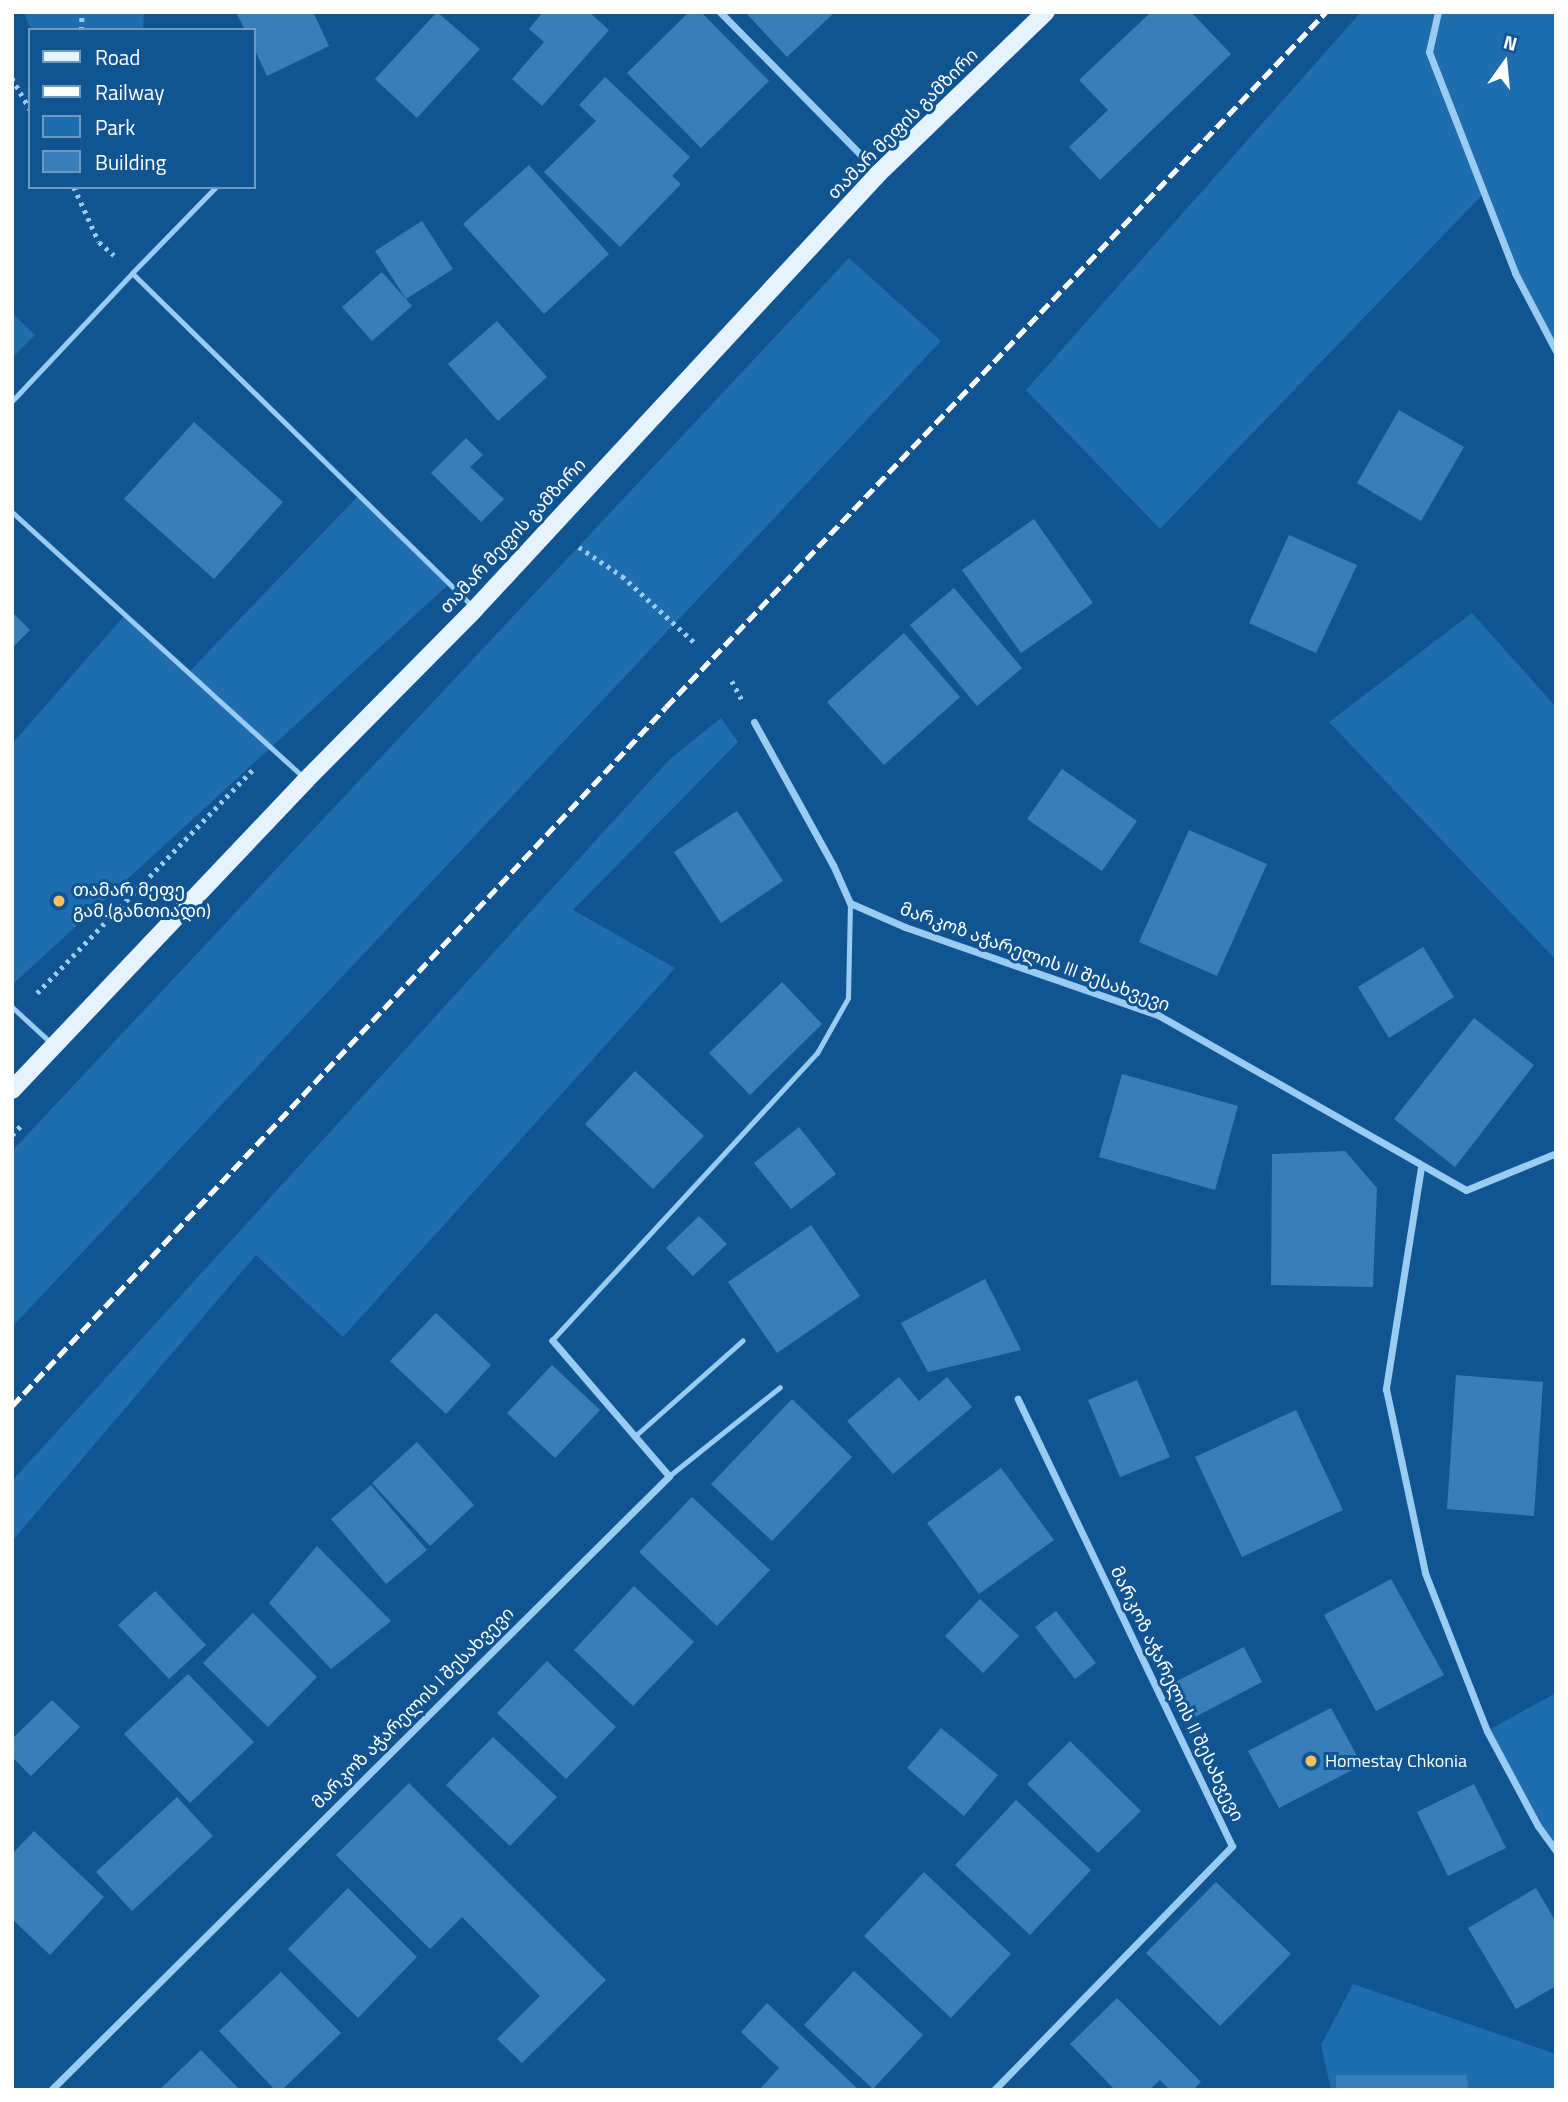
<!DOCTYPE html>
<meta charset="utf-8">
<style>
body{margin:0}
#map{position:relative;width:1568px;height:2102px;overflow:hidden;background:#105591;font-family:"Titillium Web","Noto Sans Georgian",sans-serif}
div>[style]{position:absolute}
[style*='--x']{left:calc(var(--x)*1px);top:calc(var(--y)*1px);width:calc(var(--w)*1px);rotate:calc(var(--a)*1deg)}
.green>*{inset:0;background:#1e6daf}
.building>*{inset:0;background:#387fba}
.path>*{height:4.5px;margin-top:-2.25px;transform-origin:0;background:repeating-linear-gradient(90deg,#9acbf3 0 3.5px,transparent 0 8.5px)}
.lane>*{height:5px;margin:-2.5px;padding:0 2.5px;transform-origin:2.5px;border-radius:2.5px;background:#9acbf3}
.street>*{height:7px;margin:-3.5px;padding:0 3.5px;transform-origin:3.5px;border-radius:3.5px;background:#9acbf3}
.primary>*{height:18px;margin:-9px;padding:0 9px;transform-origin:9px;border-radius:9px;background:#e7f2ff}
.rail>*{height:5px;margin-top:-2.5px;transform-origin:0;background:repeating-linear-gradient(90deg,#fff 0 12px,transparent 0 17px)}
.dots>*{width:19px;height:19px;translate:-50% -50%;box-sizing:border-box;border:4px solid #105591;border-radius:50%}
span{translate:-50% -50%;white-space:nowrap;text-align:center;line-height:1.15;-webkit-text-stroke:6px #105591;paint-order:stroke}
.street-label{font-size:18px;color:#fff}
.poi-label{font-size:18px;color:#fff}
.left{translate:0 -50%;text-align:left}
.frame{position:absolute;inset:0;border:14px solid #fff;pointer-events:none}
.legend{position:absolute;left:28px;top:28px;width:228px;height:161px;box-sizing:border-box;background:#105591;border:2px solid #7099bd;margin:0;padding:9px 12px;list-style:none;font-size:21px;color:#fff}
.legend li{display:flex;align-items:center;gap:14px;height:35px}
.legend b{width:35px;border:2px solid #7099bd}
.north{position:absolute;left:1470px;top:28px;width:70px;height:70px;-webkit-text-stroke:5px #105591;paint-order:stroke;rotate:15deg;font-size:19px;font-weight:700;line-height:28px;text-align:center;color:#fff}
.north::after{content:'';display:block;margin:auto;width:24px;height:32px;background:#fff;clip-path:polygon(50% 0,100% 100%,50% 72%,0 100%)}
</style>
<div id="map">
<div class="green">
<div style="clip-path:polygon(24px 12px,144px 12px,143px 30px,31px 30px)"></div>
<div style="clip-path:polygon(1361px 12px,1556px 12px,1556px 351px,1515px 273px,1484px 193px,1160px 529px,1026px 390px)"></div>
<div style="clip-path:polygon(849px 258px,941px 341px,12px 1327px,12px 1151px)"></div>
<div style="clip-path:polygon(12px 313px,35px 335px,12px 358px)"></div>
<div style="clip-path:polygon(359px 495px,450px 583px,12px 985px,12px 744px,125px 615px,189px 672px)"></div>
<div style="clip-path:polygon(1472px 613px,1556px 707px,1556px 960px,1329px 722px)"></div>
<div style="clip-path:polygon(721px 718px,738px 742px,573px 910px,675px 968px,343px 1337px,256px 1255px,12px 1541px,12px 1481px,670px 759px)"></div>
<div style="clip-path:polygon(1556px 1693px,1556px 1851px,1487px 1731px)"></div>
<div style="clip-path:polygon(1353px 1984px,1556px 2054px,1556px 2090px,1331px 2090px,1321px 2045px)"></div>
</div>
<div class="building">
<div style="clip-path:polygon(241px 12px,313px 12px,329px 46px,267px 76px,254px 48px,254px 30px,245px 30px,237px 14px)"></div>
<div style="clip-path:polygon(437px 12px,480px 49px,417px 118px,375px 79px)"></div>
<div style="clip-path:polygon(543px 12px,589px 12px,609px 30px,542px 106px,512px 79px,544px 42px,529px 29px)"></div>
<div style="clip-path:polygon(689px 12px,701px 12px,769px 81px,701px 148px,627px 73px)"></div>
<div style="clip-path:polygon(745px 12px,835px 12px,787px 57px)"></div>
<div style="clip-path:polygon(1151px 12px,1191px 12px,1231px 54px,1100px 180px,1069px 147px,1108px 110px,1079px 80px)"></div>
<div style="clip-path:polygon(605px 77px,690px 157px,672px 176px,681px 184px,620px 247px,544px 172px,596px 121px,579px 105px)"></div>
<div style="clip-path:polygon(529px 165px,609px 254px,544px 314px,463px 224px)"></div>
<div style="clip-path:polygon(422px 221px,453px 269px,406px 299px,375px 251px)"></div>
<div style="clip-path:polygon(382px 272px,412px 306px,372px 341px,342px 307px)"></div>
<div style="clip-path:polygon(497px 321px,547px 377px,498px 421px,448px 364px)"></div>
<div style="clip-path:polygon(1399px 410px,1464px 447px,1421px 521px,1357px 483px)"></div>
<div style="clip-path:polygon(194px 422px,283px 502px,214px 579px,124px 499px)"></div>
<div style="clip-path:polygon(466px 438px,483px 455px,470px 467px,504px 499px,481px 522px,431px 473px)"></div>
<div style="clip-path:polygon(1034px 519px,1093px 603px,1021px 653px,962px 570px)"></div>
<div style="clip-path:polygon(1289px 535px,1357px 565px,1316px 653px,1249px 623px)"></div>
<div style="clip-path:polygon(954px 588px,1022px 668px,977px 706px,910px 625px)"></div>
<div style="clip-path:polygon(12px 612px,30px 630px,12px 648px)"></div>
<div style="clip-path:polygon(904px 633px,960px 697px,884px 765px,827px 702px)"></div>
<div style="clip-path:polygon(1062px 769px,1137px 821px,1102px 871px,1027px 819px)"></div>
<div style="clip-path:polygon(737px 811px,783px 881px,721px 923px,674px 852px)"></div>
<div style="clip-path:polygon(1189px 830px,1267px 864px,1217px 976px,1139px 942px)"></div>
<div style="clip-path:polygon(1423px 947px,1454px 997px,1389px 1038px,1358px 987px)"></div>
<div style="clip-path:polygon(782px 982px,822px 1024px,750px 1095px,709px 1053px)"></div>
<div style="clip-path:polygon(1474px 1018px,1534px 1065px,1455px 1167px,1394px 1119px)"></div>
<div style="clip-path:polygon(635px 1071px,704px 1136px,653px 1189px,585px 1124px)"></div>
<div style="clip-path:polygon(1122px 1074px,1238px 1106px,1215px 1190px,1099px 1157px)"></div>
<div style="clip-path:polygon(799px 1127px,836px 1174px,791px 1209px,754px 1163px)"></div>
<div style="clip-path:polygon(1345px 1151px,1377px 1188px,1373px 1287px,1271px 1285px,1272px 1154px)"></div>
<div style="clip-path:polygon(699px 1216px,727px 1244px,693px 1276px,666px 1248px)"></div>
<div style="clip-path:polygon(811px 1225px,860px 1296px,777px 1353px,728px 1282px)"></div>
<div style="clip-path:polygon(985px 1279px,1021px 1350px,928px 1372px,901px 1323px)"></div>
<div style="clip-path:polygon(436px 1313px,491px 1365px,446px 1414px,390px 1361px)"></div>
<div style="clip-path:polygon(552px 1365px,600px 1410px,555px 1458px,507px 1413px)"></div>
<div style="clip-path:polygon(1456px 1375px,1543px 1382px,1534px 1516px,1447px 1509px)"></div>
<div style="clip-path:polygon(899px 1377px,919px 1401px,947px 1377px,972px 1407px,893px 1474px,847px 1421px)"></div>
<div style="clip-path:polygon(1137px 1380px,1170px 1457px,1120px 1477px,1088px 1400px)"></div>
<div style="clip-path:polygon(792px 1399px,852px 1457px,772px 1541px,711px 1484px)"></div>
<div style="clip-path:polygon(1296px 1410px,1343px 1510px,1242px 1557px,1195px 1457px)"></div>
<div style="clip-path:polygon(417px 1442px,474px 1505px,430px 1546px,372px 1483px)"></div>
<div style="clip-path:polygon(1001px 1468px,1054px 1540px,979px 1594px,927px 1523px)"></div>
<div style="clip-path:polygon(371px 1485px,427px 1550px,386px 1584px,331px 1519px)"></div>
<div style="clip-path:polygon(692px 1497px,770px 1570px,717px 1626px,639px 1552px)"></div>
<div style="clip-path:polygon(317px 1546px,391px 1621px,331px 1669px,269px 1603px)"></div>
<div style="clip-path:polygon(1391px 1579px,1444px 1675px,1376px 1711px,1324px 1615px)"></div>
<div style="clip-path:polygon(634px 1586px,694px 1642px,633px 1706px,574px 1650px)"></div>
<div style="clip-path:polygon(155px 1591px,206px 1645px,169px 1679px,118px 1625px)"></div>
<div style="clip-path:polygon(980px 1599px,1019px 1636px,983px 1673px,945px 1636px)"></div>
<div style="clip-path:polygon(1056px 1611px,1096px 1663px,1075px 1679px,1035px 1627px)"></div>
<div style="clip-path:polygon(253px 1613px,317px 1677px,268px 1727px,203px 1663px)"></div>
<div style="clip-path:polygon(1244px 1647px,1262px 1682px,1193px 1718px,1175px 1682px)"></div>
<div style="clip-path:polygon(547px 1661px,616px 1727px,566px 1779px,497px 1713px)"></div>
<div style="clip-path:polygon(188px 1674px,254px 1742px,190px 1803px,124px 1734px)"></div>
<div style="clip-path:polygon(52px 1700px,80px 1727px,31px 1776px,12px 1757px,12px 1739px)"></div>
<div style="clip-path:polygon(1331px 1708px,1362px 1765px,1279px 1808px,1248px 1751px)"></div>
<div style="clip-path:polygon(941px 1728px,998px 1775px,964px 1816px,907px 1768px)"></div>
<div style="clip-path:polygon(493px 1737px,557px 1797px,510px 1846px,446px 1785px)"></div>
<div style="clip-path:polygon(1070px 1741px,1141px 1811px,1098px 1853px,1027px 1784px)"></div>
<div style="clip-path:polygon(409px 1783px,606px 1980px,522px 2063px,497px 2039px,540px 1996px,462px 1917px,430px 1949px,336px 1855px)"></div>
<div style="clip-path:polygon(1474px 1784px,1506px 1848px,1448px 1876px,1417px 1812px)"></div>
<div style="clip-path:polygon(177px 1797px,213px 1836px,132px 1911px,96px 1872px)"></div>
<div style="clip-path:polygon(1016px 1800px,1091px 1870px,1030px 1935px,955px 1865px)"></div>
<div style="clip-path:polygon(34px 1831px,104px 1897px,50px 1955px,12px 1919px,12px 1854px)"></div>
<div style="clip-path:polygon(924px 1872px,1011px 1954px,951px 2018px,864px 1936px)"></div>
<div style="clip-path:polygon(1216px 1882px,1291px 1954px,1220px 2026px,1146px 1953px)"></div>
<div style="clip-path:polygon(348px 1888px,417px 1957px,358px 2018px,288px 1949px)"></div>
<div style="clip-path:polygon(1536px 1888px,1556px 1922px,1556px 1986px,1516px 2009px,1468px 1928px)"></div>
<div style="clip-path:polygon(854px 1971px,923px 2035px,873px 2089px,804px 2025px)"></div>
<div style="clip-path:polygon(281px 1972px,341px 2033px,282px 2090px,275px 2090px,219px 2031px)"></div>
<div style="clip-path:polygon(1117px 1998px,1201px 2082px,1193px 2090px,1170px 2090px,1160px 2080px,1149px 2090px,1115px 2090px,1070px 2044px)"></div>
<div style="clip-path:polygon(767px 2003px,806px 2040px,859px 2090px,759px 2090px,779px 2068px,741px 2032px)"></div>
<div style="clip-path:polygon(201px 2050px,240px 2090px,159px 2090px)"></div>
<div style="clip-path:polygon(1336px 2075px,1467px 2075px,1468px 2090px,1336px 2090px)"></div>
</div>
<div class="path">
<div style="--x:81;--y:30;--w:18;--a:-87"></div>
<div style="--x:12;--y:78;--w:36;--a:60"></div>
<div style="--x:74;--y:187;--w:60;--a:65.6"></div>
<div style="--x:99;--y:242;--w:20;--a:41"></div>
<div style="--x:579;--y:547;--w:52;--a:34"></div>
<div style="--x:622;--y:576;--w:98;--a:42.5"></div>
<div style="--x:732;--y:681;--w:21;--a:62"></div>
<div style="--x:37;--y:993;--w:314;--a:-46"></div>
<div style="--x:12;--y:1135;--w:16;--a:-47"></div>
</div>
<div class="lane">
<div style="--x:132;--y:273;--w:120;--a:-45.7"></div>
<div style="--x:12;--y:401;--w:175;--a:-46.8"></div>
<div style="--x:132;--y:273;--w:476;--a:44.4"></div>
<div style="--x:12;--y:512;--w:396;--a:42.3"></div>
<div style="--x:12;--y:1007;--w:53;--a:42.7"></div>
<div style="--x:552;--y:1340;--w:391;--a:-47.3"></div>
<div style="--x:817;--y:1053;--w:63;--a:-60.6"></div>
<div style="--x:848;--y:998;--w:95;--a:-88.8"></div>
<div style="--x:635;--y:1436;--w:144;--a:-41.6"></div>
<div style="--x:669;--y:1476;--w:142;--a:-38.7"></div>
</div>
<div class="street">
<div style="--x:720;--y:12;--w:226;--a:45.4"></div>
<div style="--x:1438;--y:12;--w:41;--a:102.7"></div>
<div style="--x:1429;--y:52;--w:237;--a:68.7"></div>
<div style="--x:1515;--y:273;--w:88;--a:62.3"></div>
<div style="--x:754;--y:722;--w:163;--a:61.1"></div>
<div style="--x:833;--y:865;--w:42;--a:65.9"></div>
<div style="--x:850;--y:903;--w:60;--a:23.6"></div>
<div style="--x:905;--y:927;--w:268;--a:19.2"></div>
<div style="--x:1158;--y:1015;--w:354;--a:29.6"></div>
<div style="--x:1466;--y:1190;--w:97;--a:-22.3"></div>
<div style="--x:1421;--y:1167;--w:225;--a:99"></div>
<div style="--x:1386;--y:1389;--w:188;--a:78"></div>
<div style="--x:1425;--y:1573;--w:170;--a:68.6"></div>
<div style="--x:1487;--y:1731;--w:108;--a:61.8"></div>
<div style="--x:1538;--y:1826;--w:31;--a:54"></div>
<div style="--x:51;--y:2090;--w:871;--a:-44.81"></div>
<div style="--x:669;--y:1476;--w:179;--a:-130.7"></div>
<div style="--x:994;--y:2090;--w:341;--a:-45.7"></div>
<div style="--x:1232;--y:1846;--w:496;--a:-115.6"></div>
</div>
<div class="primary">
<div style="--x:12;--y:1090;--w:427;--a:-46.5"></div>
<div style="--x:306;--y:780;--w:240;--a:-45.3"></div>
<div style="--x:475;--y:609;--w:594;--a:-47.18"></div>
<div style="--x:879;--y:173;--w:232;--a:-44"></div>
</div>
<div class="rail">
<div style="--x:12;--y:1406;--w:957;--a:-46.9"></div>
<div style="--x:666;--y:707;--w:958;--a:-46.48"></div>
</div>
<div class="dots">
<div style="left:59px;top:901px;background:#ffc05d"></div>
<div style="left:1311px;top:1761px;background:#ffc05d"></div>
</div>
<div class="street-label">
<span style="left:903px;top:124px;rotate:-45deg">თამარ მეფის გამზირი</span>
<span style="left:513px;top:536px;rotate:-47deg">თამარ მეფის გამზირი</span>
<span style="left:1035px;top:957px;rotate:20deg">მარკოზ აჭარელის III შესახვევი</span>
<span style="left:1177px;top:1694px;rotate:64deg">მარკოზ აჭარელის II შესახვევი</span>
<span style="left:413px;top:1708px;rotate:-45deg">მარკოზ აჭარელის I შესახვევი</span>
</div>
<div class="poi-label">
<span class="left" style="left:73px;top:901px">თამარ მეფე<br>გამ.(განთიადი)</span>
<span class="left" style="left:1325px;top:1761px">Homestay Chkonia</span>
</div>
<div class="frame"></div>
<ul class="legend">
<li><b style="height:9px;background:#e7f2ff"></b>Road</li>
<li><b style="height:9px;background:#fff"></b>Railway</li>
<li><b style="height:19px;background:#1e6daf"></b>Park</li>
<li><b style="height:19px;background:#387fba"></b>Building</li>
</ul>
<div class="north">N</div>
</div>
